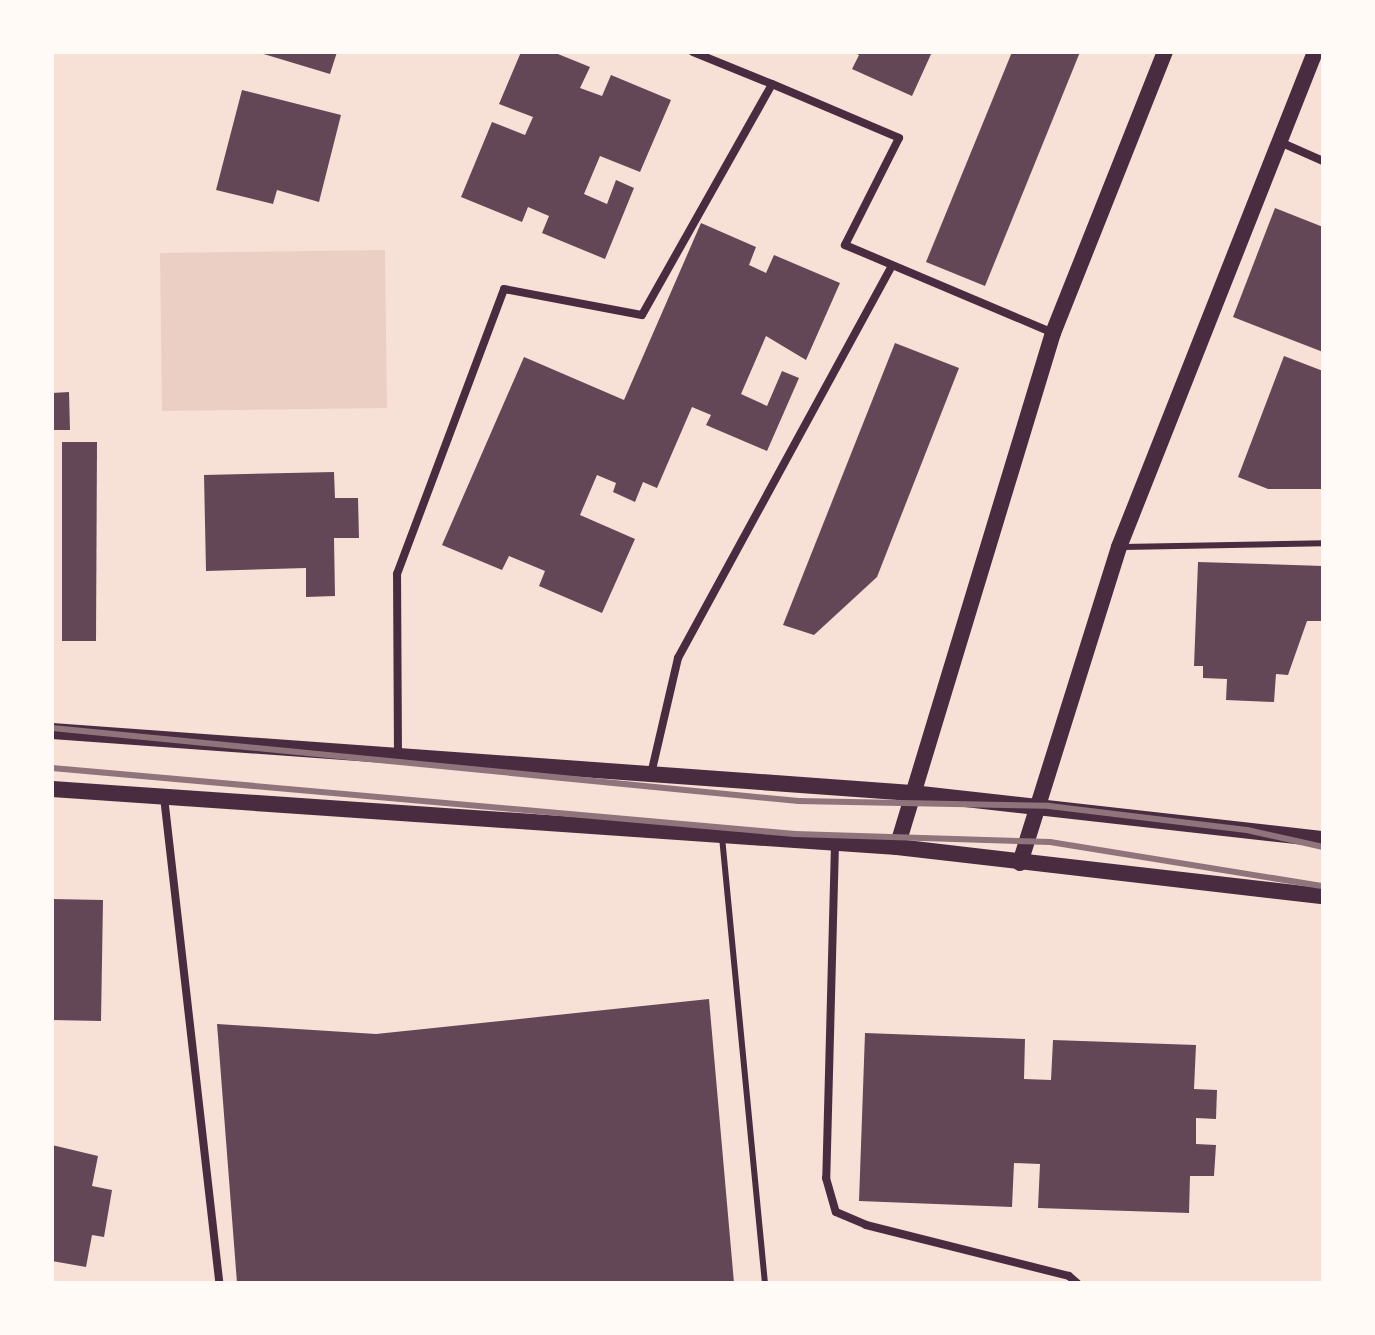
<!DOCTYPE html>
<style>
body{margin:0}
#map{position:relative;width:1375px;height:1335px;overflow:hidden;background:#f7e1d7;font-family:Montserrat,sans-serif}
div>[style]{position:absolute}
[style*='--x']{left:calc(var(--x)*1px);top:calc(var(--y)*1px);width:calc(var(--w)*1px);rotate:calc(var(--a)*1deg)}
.green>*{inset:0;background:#ebcfc5}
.building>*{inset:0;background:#644757}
.service>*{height:6px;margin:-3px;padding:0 3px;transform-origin:3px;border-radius:3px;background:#4a2c40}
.minor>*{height:8px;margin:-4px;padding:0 4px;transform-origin:4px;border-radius:4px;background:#4a2c40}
.secondary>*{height:16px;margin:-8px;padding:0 8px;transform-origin:8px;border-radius:8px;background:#4a2c40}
.rail>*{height:6px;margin:-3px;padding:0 3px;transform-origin:3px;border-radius:3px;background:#8f747c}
span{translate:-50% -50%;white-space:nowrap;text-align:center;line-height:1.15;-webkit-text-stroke:8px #fffaf5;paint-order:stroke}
.frame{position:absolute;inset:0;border:54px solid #fffaf5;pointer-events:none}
</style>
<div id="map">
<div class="green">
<div style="clip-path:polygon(385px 250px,387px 408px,162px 411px,160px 253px)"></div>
</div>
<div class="building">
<div style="clip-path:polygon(257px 52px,337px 52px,330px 74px)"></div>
<div style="clip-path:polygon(521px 52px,553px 52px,590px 67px,580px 88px,602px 96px,611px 75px,671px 100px,640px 172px,600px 156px,584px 194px,607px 204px,616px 180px,634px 188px,605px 259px,542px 233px,549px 216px,528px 207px,522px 222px,461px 197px,492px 122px,525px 135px,533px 117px,499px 104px)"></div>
<div style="clip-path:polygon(853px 52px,932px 52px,912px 96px,852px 69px,859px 55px)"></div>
<div style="clip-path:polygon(1012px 52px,1080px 52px,985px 286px,926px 262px)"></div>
<div style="clip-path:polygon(242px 90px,341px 115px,319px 202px,277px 190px,273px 204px,216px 190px)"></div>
<div style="clip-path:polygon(1275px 208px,1323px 227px,1323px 352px,1233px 317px)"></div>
<div style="clip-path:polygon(701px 223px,756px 247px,749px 265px,766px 273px,774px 255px,840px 283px,806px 360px,766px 336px,741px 394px,767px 406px,782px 371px,799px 378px,767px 451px,706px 425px,711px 415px,692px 407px,657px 488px,643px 482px,635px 502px,613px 492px,616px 483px,597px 475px,580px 515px,635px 539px,602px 613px,539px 586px,545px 571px,509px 556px,502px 570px,442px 545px,524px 357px,624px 400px)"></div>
<div style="clip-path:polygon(895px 343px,959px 368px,877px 577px,814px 635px,783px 625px)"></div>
<div style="clip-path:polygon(1284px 356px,1323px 371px,1323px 489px,1268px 489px,1238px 477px)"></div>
<div style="clip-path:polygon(69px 392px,70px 430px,52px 430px,52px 393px)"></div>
<div style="clip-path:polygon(62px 442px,97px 442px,96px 641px,62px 641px)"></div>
<div style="clip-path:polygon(334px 472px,335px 498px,358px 498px,359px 538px,334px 538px,335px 596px,306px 597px,306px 568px,206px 571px,204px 475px)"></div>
<div style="clip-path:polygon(1198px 562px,1323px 566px,1323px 621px,1307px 621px,1288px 675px,1276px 674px,1274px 702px,1226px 700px,1227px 679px,1203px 678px,1203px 666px,1194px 666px)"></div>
<div style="clip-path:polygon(52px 899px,103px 900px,101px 1021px,52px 1020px)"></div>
<div style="clip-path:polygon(709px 999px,734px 1283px,237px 1283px,217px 1024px,376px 1034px)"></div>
<div style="clip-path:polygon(865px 1033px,1025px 1039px,1024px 1079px,1051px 1080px,1053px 1040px,1196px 1045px,1194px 1089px,1217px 1090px,1216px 1119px,1196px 1118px,1196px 1144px,1216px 1145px,1214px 1176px,1190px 1176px,1189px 1213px,1038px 1208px,1040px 1164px,1014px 1163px,1012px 1207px,859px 1201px)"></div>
<div style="clip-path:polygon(52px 1145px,98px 1156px,92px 1186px,112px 1190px,104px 1237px,92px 1235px,86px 1267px,52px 1261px)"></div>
</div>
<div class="service">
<div style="--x:1123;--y:547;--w:200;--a:-1.1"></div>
<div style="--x:722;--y:837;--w:448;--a:84.5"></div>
</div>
<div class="minor">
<div style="--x:693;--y:52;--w:85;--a:22.1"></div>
<div style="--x:1280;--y:142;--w:47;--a:23.8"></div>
<div style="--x:398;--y:758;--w:184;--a:-90.3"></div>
<div style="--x:397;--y:574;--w:304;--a:-69.4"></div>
<div style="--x:504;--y:289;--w:140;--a:10.7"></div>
<div style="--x:642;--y:315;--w:265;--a:-60.6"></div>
<div style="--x:772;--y:84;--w:138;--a:23"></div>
<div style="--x:899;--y:138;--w:120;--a:116.8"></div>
<div style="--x:845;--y:245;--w:226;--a:22.9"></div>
<div style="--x:651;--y:774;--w:119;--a:-76.9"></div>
<div style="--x:678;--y:658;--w:447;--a:-61.4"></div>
<div style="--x:164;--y:797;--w:489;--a:83.5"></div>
<div style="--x:835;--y:844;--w:334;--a:91.5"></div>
<div style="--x:826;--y:1178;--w:35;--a:74"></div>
<div style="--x:836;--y:1212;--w:33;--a:23"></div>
<div style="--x:866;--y:1225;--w:209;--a:14.1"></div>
<div style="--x:1069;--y:1276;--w:11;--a:41"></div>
</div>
<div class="secondary">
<div style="--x:52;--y:731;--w:862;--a:4.12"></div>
<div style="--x:912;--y:793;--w:414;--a:6.4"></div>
<div style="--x:52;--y:789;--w:847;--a:3.93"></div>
<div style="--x:897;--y:847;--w:429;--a:6.6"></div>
<div style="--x:897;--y:847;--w:537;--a:-73.12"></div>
<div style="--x:1053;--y:333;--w:302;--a:-68.3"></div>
<div style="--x:1020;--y:863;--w:331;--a:-72.6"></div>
<div style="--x:1119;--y:547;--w:532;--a:-68.4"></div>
</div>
<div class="rail">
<div style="--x:52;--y:728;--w:750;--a:5.59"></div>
<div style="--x:798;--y:801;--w:251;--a:1.1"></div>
<div style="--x:1049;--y:806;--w:199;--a:6.9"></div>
<div style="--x:1247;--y:830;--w:78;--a:12.6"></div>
<div style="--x:52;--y:768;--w:746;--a:5.08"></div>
<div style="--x:795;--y:834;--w:255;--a:1.8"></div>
<div style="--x:1050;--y:842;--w:277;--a:9.2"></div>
</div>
<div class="frame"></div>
</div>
